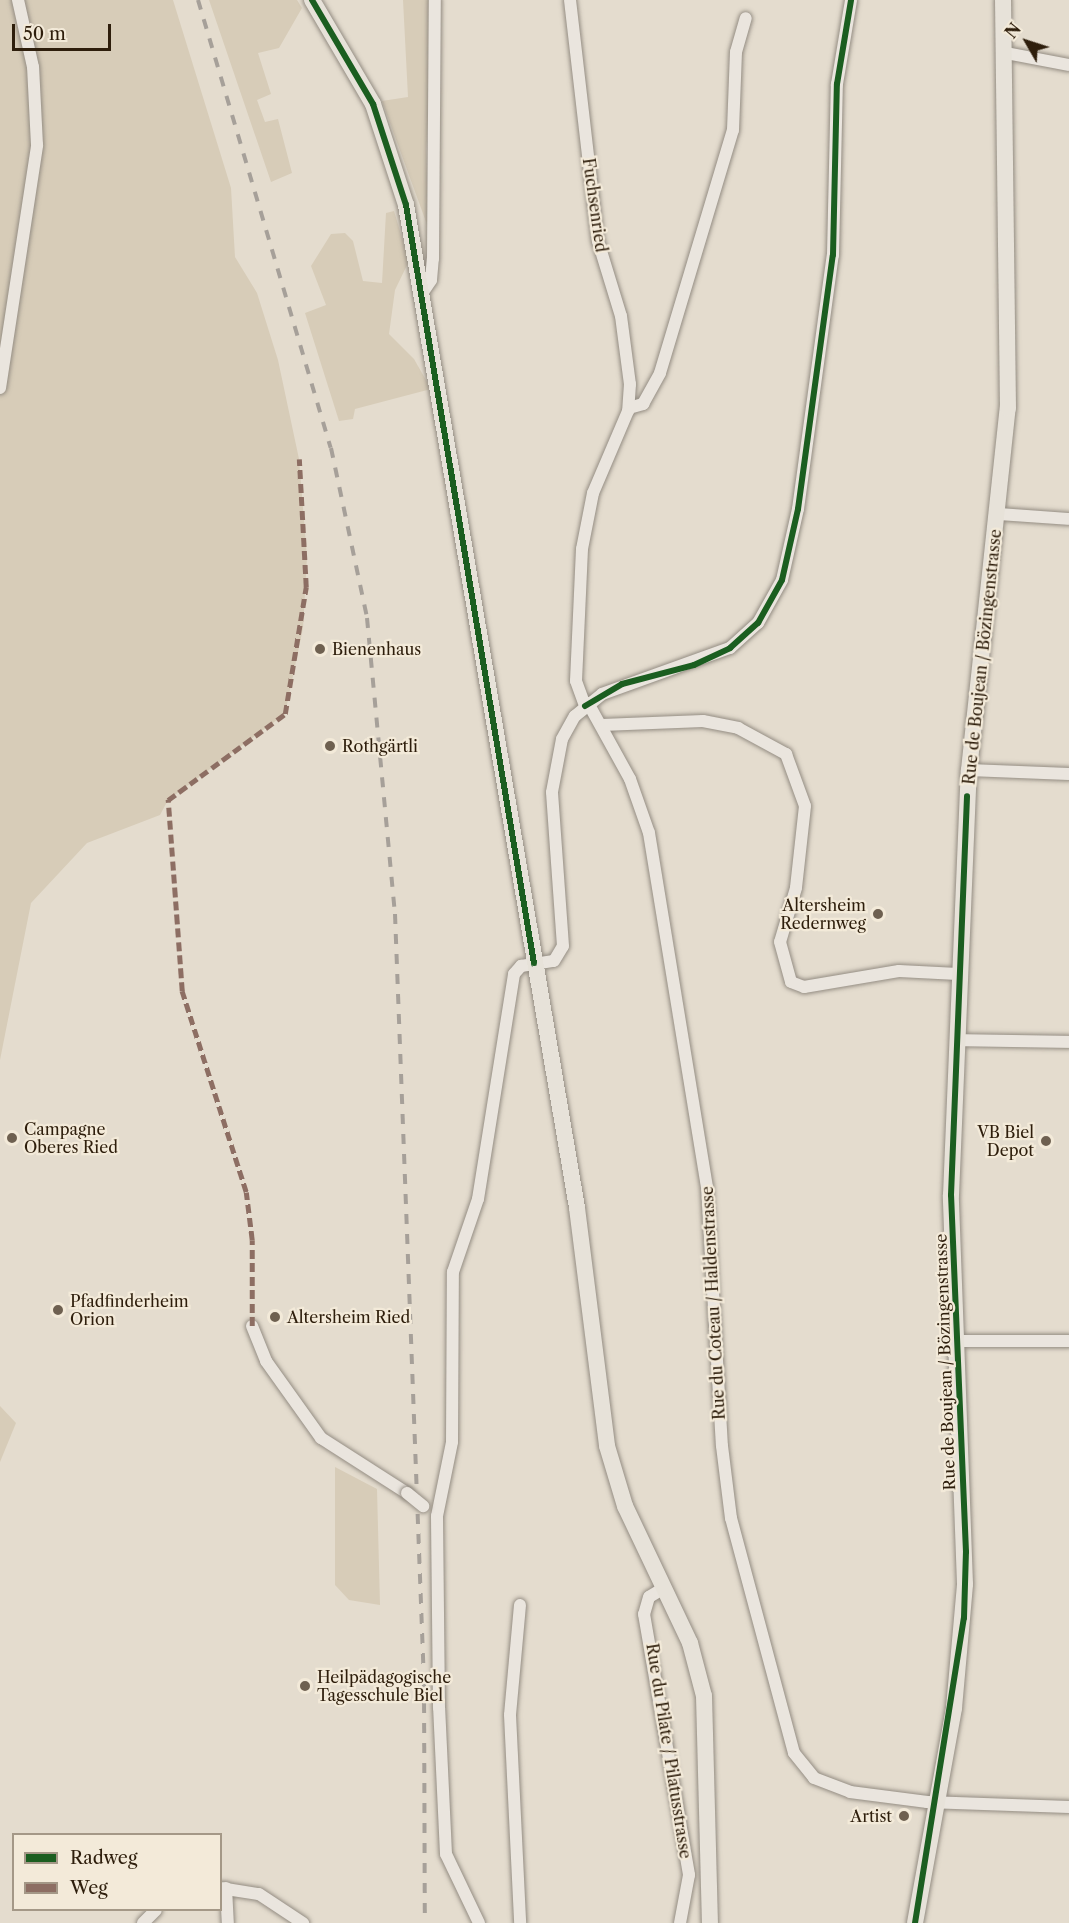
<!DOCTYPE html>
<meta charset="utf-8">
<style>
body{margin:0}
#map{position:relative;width:1069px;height:1923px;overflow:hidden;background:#e4dcce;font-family:"Libre Caslon Text",serif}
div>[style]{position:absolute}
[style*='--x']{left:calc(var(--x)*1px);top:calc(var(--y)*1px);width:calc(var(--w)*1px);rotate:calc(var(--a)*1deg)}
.green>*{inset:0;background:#d7ccb8}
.roads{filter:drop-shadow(0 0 2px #948d83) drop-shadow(0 0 2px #948d83)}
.minor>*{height:12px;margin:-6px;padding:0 6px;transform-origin:6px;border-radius:6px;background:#eae5de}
.major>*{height:16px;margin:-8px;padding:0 8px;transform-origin:8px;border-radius:8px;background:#e7e2d9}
.rail>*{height:4px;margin-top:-2px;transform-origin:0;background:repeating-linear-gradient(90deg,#a6a099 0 10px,transparent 0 20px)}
.bridges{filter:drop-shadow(0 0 2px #948d83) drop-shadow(0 0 2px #948d83)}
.minor-bridge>*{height:12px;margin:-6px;padding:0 6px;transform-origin:6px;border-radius:6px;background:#eae5de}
.quiet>*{height:4.5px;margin-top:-2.25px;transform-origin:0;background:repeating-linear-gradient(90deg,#8d6e63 0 9px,transparent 0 13.5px)}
.cycleway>*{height:6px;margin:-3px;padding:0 3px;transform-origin:3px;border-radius:3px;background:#1b5e20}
.dots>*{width:16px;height:16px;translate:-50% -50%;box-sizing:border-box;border:3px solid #f3ead9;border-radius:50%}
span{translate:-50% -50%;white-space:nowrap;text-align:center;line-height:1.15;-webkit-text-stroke:4.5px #f3ead9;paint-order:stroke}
.street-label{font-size:16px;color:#2e1e0c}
.poi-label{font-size:16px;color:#2e1e0c}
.left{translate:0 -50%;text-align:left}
.right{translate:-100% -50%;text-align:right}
.legend{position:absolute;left:12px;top:1833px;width:210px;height:78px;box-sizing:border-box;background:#f3ead9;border:2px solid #a49887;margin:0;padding:8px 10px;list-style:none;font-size:18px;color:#2e1e0c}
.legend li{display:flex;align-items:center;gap:12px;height:30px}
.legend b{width:30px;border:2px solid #a49887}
.north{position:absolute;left:997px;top:12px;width:60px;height:60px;-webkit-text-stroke:4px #f3ead9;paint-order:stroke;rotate:309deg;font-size:16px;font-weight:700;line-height:24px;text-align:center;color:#2e1e0c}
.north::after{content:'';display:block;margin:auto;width:21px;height:27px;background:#2e1e0c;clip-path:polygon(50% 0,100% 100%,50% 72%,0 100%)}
.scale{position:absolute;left:12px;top:24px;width:99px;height:27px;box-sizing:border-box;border:3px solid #2e1e0c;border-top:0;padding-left:8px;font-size:18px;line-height:21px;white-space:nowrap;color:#2e1e0c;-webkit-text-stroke:4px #f3ead9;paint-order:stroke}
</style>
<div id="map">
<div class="green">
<div style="clip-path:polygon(0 0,173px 0,231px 188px,235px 257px,257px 293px,278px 360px,299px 459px,307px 557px,303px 628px,285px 714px,168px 800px,160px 815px,87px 843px,31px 903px,0 1060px)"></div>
<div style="clip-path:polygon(209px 0,297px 0,302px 8px,279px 48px,258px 53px,271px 94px,257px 100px,265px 122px,278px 119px,292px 173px,271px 182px)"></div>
<div style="clip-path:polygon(403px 0,436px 0,426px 149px,429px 230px,382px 101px,408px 97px)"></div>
<div style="clip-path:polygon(394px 211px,409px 261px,395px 290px,389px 334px,414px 359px,431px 389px,355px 409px,353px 419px,339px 421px,305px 313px,326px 305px,311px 266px,331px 234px,345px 233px,353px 241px,363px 281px,382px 283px,386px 213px)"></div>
<div style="clip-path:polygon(0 1406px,16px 1423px,0 1462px)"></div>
<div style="clip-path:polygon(335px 1467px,377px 1489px,380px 1605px,349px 1600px,335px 1585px)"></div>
</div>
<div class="roads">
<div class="minor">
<div style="--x:570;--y:0;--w:243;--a:83.4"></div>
<div style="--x:598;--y:241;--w:78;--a:73"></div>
<div style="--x:621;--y:316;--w:69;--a:82.5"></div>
<div style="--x:630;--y:384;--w:27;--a:94"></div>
<div style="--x:628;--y:411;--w:89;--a:113.1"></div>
<div style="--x:593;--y:493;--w:57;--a:101.1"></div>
<div style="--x:582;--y:549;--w:132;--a:92.6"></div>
<div style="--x:576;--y:681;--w:27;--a:70"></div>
<div style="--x:1006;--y:53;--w:64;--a:10.8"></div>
<div style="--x:421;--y:295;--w:18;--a:-56"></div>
<div style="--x:431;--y:280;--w:21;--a:-85"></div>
<div style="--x:433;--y:259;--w:259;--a:-89.6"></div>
<div style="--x:0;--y:388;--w:246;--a:-81.3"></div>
<div style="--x:37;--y:145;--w:78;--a:-92.9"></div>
<div style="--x:33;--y:67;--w:69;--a:-102.6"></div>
<div style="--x:629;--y:408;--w:15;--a:-16"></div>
<div style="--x:643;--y:404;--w:35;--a:-61"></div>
<div style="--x:660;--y:373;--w:254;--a:-73.3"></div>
<div style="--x:733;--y:130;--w:78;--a:-87.8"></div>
<div style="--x:736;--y:52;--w:35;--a:-74"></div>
<div style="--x:998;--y:514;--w:71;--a:4"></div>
<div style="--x:588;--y:703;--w:87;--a:61.1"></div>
<div style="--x:630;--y:779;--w:57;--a:70.6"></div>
<div style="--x:649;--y:833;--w:359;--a:80.7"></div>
<div style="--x:707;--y:1187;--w:259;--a:86.7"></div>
<div style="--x:722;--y:1446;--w:73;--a:82.9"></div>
<div style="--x:731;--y:1518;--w:243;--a:75"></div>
<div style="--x:794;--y:1753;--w:32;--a:51"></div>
<div style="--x:814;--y:1778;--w:39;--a:21"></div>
<div style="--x:850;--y:1792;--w:78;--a:7.4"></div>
<div style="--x:927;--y:1802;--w:142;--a:2"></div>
<div style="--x:602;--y:725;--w:101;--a:-2.3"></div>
<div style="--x:703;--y:721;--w:36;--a:11"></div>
<div style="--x:738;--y:728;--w:55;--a:28.4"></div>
<div style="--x:786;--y:754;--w:55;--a:69.9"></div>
<div style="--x:805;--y:806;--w:82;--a:96.3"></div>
<div style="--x:796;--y:888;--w:56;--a:106.5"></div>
<div style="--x:780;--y:942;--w:41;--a:74.6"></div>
<div style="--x:791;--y:982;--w:14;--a:21"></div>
<div style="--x:804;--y:987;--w:96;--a:-9.6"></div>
<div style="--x:899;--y:971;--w:59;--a:2.9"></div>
<div style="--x:969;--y:770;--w:100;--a:2.3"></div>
<div style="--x:956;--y:1040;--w:113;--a:1"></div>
<div style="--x:252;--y:1326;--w:38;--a:68"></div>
<div style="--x:266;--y:1361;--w:95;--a:54.5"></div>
<div style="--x:321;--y:1438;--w:102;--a:32.6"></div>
<div style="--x:957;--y:1341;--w:112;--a:0"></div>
<div style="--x:664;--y:1588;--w:17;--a:149"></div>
<div style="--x:649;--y:1597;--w:18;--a:106"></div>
<div style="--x:644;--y:1614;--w:265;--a:80.2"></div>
<div style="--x:689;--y:1875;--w:49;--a:100.6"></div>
<div style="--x:520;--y:1605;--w:110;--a:95.2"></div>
<div style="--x:510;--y:1715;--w:208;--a:87.2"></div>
<div style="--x:220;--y:1888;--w:39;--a:9"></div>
<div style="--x:259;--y:1894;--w:53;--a:33.4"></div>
<div style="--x:226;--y:1888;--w:35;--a:87"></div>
<div style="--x:143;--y:1923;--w:18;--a:-45"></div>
<div style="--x:479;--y:1923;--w:76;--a:-115.6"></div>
<div style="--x:446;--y:1854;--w:146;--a:-92.7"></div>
<div style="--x:439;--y:1708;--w:192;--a:-90.6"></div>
<div style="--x:437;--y:1516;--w:76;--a:-78.5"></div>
<div style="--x:452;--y:1442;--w:170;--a:-89.7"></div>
<div style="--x:453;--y:1272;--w:77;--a:-71.1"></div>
<div style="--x:478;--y:1199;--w:228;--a:-80.9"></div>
<div style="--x:514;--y:974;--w:11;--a:-49"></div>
<div style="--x:521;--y:966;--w:33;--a:-9"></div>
<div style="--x:554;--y:961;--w:17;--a:-59"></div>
<div style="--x:563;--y:946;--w:154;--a:-94.1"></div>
<div style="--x:552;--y:792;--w:54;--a:-79.3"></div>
<div style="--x:562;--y:739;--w:26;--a:-61"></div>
<div style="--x:575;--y:716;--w:35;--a:-39"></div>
<div style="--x:602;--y:694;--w:136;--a:-19.8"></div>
<div style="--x:730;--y:648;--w:38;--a:-42"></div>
<div style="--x:758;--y:623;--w:49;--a:-60.8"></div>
<div style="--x:782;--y:580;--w:73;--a:-77.3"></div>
<div style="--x:798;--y:509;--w:256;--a:-82.2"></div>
<div style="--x:833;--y:255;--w:171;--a:-88.7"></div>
<div style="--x:837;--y:84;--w:85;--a:-80.5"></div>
</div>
<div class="major">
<div style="--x:312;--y:0;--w:121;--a:59.6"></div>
<div style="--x:373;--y:104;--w:106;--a:71.9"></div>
<div style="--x:406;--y:205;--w:1017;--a:80.32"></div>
<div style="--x:577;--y:1208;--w:240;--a:82.8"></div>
<div style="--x:607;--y:1446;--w:63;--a:73.3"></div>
<div style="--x:625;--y:1506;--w:152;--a:64.6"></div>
<div style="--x:690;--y:1643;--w:55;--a:75.2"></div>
<div style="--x:704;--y:1696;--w:227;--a:88.5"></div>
<div style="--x:915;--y:1923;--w:219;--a:-79.7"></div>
<div style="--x:954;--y:1708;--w:124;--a:-84.9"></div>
<div style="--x:965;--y:1584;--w:389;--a:-92.1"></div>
<div style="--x:951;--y:1195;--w:425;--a:-87.6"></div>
<div style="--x:969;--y:770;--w:364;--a:-83.9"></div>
<div style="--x:1008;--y:408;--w:408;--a:-90.7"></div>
</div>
</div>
<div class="rail">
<div style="--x:198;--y:0;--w:467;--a:73.5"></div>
<div style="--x:331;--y:448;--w:174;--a:78"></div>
<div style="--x:367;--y:618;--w:297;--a:84.6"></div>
<div style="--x:395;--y:914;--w:770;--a:87.84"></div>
<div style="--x:424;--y:1683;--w:240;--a:89.8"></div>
</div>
<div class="bridges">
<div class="minor-bridge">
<div style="--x:407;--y:1493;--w:21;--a:39"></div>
</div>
</div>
<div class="quiet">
<div style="--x:252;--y:1326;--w:86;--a:-90"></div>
<div style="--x:252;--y:1240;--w:48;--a:-97.1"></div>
<div style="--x:246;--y:1192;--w:211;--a:-107.7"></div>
<div style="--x:182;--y:991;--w:192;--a:-94.2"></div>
<div style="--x:168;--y:800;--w:145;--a:-36.3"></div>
<div style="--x:285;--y:714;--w:129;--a:-80.6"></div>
<div style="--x:306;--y:587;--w:128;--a:-93.1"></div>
</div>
<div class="cycleway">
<div style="--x:312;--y:0;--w:121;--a:59.6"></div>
<div style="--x:373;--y:104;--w:106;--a:71.9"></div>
<div style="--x:406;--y:205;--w:769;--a:80.42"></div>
<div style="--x:585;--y:706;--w:43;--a:-30.7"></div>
<div style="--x:622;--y:684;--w:74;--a:-14.8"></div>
<div style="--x:694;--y:665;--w:40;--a:-25"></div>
<div style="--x:730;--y:648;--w:38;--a:-42"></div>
<div style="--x:758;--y:623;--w:49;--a:-60.8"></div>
<div style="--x:782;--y:580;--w:73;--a:-77.3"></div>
<div style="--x:798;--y:509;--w:256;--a:-82.2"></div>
<div style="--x:833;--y:255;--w:171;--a:-88.7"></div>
<div style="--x:837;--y:84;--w:85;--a:-80.5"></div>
<div style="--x:915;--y:1923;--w:309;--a:-80.9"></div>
<div style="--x:964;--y:1618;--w:66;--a:-88.3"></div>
<div style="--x:966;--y:1552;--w:357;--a:-92.4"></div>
<div style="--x:951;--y:1195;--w:399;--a:-87.7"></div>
</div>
<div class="dots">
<div style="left:320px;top:649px;background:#6e6050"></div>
<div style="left:330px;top:746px;background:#6e6050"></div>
<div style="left:878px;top:914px;background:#6e6050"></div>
<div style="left:12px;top:1138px;background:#6e6050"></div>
<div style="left:1046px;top:1141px;background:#6e6050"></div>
<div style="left:58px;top:1310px;background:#6e6050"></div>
<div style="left:275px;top:1317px;background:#6e6050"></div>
<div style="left:305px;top:1686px;background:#6e6050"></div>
<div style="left:904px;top:1816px;background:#6e6050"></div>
</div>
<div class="street-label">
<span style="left:595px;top:205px;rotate:82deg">Fuchsenried</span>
<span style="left:982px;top:657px;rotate:-84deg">Rue de Boujean / Bözingenstrasse</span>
<span style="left:713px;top:1303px;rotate:-93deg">Rue du Coteau / Haldenstrasse</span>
<span style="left:945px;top:1362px;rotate:-92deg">Rue de Boujean / Bözingenstrasse</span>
<span style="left:669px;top:1751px;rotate:81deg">Rue du Pilate / Pilatusstrasse</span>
</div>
<div class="poi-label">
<span class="left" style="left:332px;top:649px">Bienenhaus</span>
<span class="left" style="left:342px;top:746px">Rothgärtli</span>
<span class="right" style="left:866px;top:914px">Altersheim<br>Redernweg</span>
<span class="left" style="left:24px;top:1138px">Campagne<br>Oberes Ried</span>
<span class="right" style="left:1034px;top:1141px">VB Biel<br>Depot</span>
<span class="left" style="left:70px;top:1310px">Pfadfinderheim<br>Orion</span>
<span class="left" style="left:287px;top:1317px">Altersheim Ried</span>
<span class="left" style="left:317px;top:1686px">Heilpädagogische<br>Tagesschule Biel</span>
<span class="right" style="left:892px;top:1816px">Artist</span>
</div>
<ul class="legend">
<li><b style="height:8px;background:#1b5e20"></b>Radweg</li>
<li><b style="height:8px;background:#8d6e63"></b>Weg</li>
</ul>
<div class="north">N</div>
<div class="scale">50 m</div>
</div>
